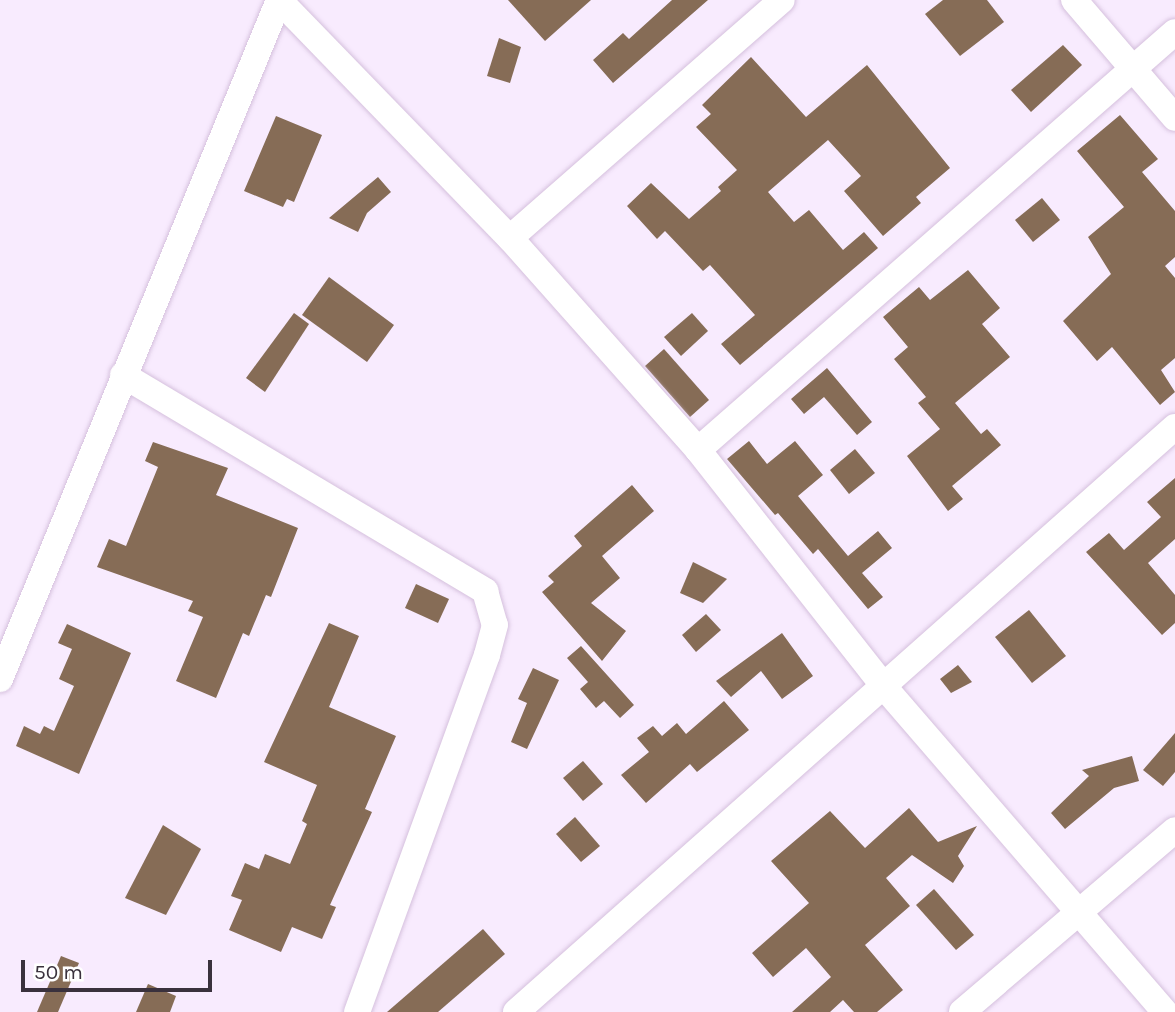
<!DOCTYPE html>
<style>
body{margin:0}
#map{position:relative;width:1175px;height:1012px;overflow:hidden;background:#f8ebfe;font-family:Karla,sans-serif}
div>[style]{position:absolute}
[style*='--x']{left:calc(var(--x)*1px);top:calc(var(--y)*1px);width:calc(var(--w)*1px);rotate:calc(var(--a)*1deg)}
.building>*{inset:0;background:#866c56}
.roads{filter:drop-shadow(0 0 2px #d5c0dd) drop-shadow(0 0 2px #d5c0dd)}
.street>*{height:26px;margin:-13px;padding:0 13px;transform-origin:13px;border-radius:13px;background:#fff}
span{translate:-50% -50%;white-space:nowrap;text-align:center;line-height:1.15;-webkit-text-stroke:7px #fff;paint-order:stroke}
.scale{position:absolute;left:21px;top:960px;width:191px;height:32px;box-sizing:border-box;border:4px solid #3a313d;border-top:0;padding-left:9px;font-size:21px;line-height:24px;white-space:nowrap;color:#3a313d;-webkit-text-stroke:5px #fff;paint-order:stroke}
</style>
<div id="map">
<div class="building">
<div style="clip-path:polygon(508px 0,591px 0,545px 41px)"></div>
<div style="clip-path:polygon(672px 0,708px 0,613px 83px,593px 60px,623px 33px,629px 39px)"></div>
<div style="clip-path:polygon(943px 0,987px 0,1004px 22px,960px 56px,925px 14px)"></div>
<div style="clip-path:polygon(499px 38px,521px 47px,510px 83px,487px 76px)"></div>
<div style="clip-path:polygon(1063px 45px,1082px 65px,1031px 112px,1011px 90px)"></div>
<div style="clip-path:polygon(751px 57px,806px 117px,867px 65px,950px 168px,916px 197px,921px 203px,883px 236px,844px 191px,861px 176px,828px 140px,768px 192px,794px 222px,809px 210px,843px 250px,864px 232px,878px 248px,740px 365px,721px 344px,755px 315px,710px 265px,703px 271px,665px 231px,657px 239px,627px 206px,651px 183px,689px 219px,721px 191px,718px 187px,737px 170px,696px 127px,711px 114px,702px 105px)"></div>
<div style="clip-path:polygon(1120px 115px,1158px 159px,1142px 172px,1175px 211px,1175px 257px,1165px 266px,1175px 278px,1175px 358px,1161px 370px,1175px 392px,1160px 405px,1112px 347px,1097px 361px,1063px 321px,1111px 274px,1088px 237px,1124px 207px,1077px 151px)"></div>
<div style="clip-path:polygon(276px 116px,322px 135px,294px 202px,287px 199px,283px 207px,244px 191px)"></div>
<div style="clip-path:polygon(378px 177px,391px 192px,367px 213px,358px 232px,329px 218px)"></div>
<div style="clip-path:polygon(1042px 198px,1060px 220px,1033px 242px,1015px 220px)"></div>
<div style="clip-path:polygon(968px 270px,1000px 308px,982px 324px,1010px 357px,955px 403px,981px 434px,987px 429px,1001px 445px,952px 486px,963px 499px,948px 511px,907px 456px,940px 429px,918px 403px,926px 397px,894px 359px,908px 347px,883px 317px,919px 287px,930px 300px)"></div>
<div style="clip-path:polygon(329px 277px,394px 325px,367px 362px,302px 315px)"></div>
<div style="clip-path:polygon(294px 313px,309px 324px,265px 392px,246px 378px)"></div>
<div style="clip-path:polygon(692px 313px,708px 331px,681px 356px,664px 337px)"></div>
<div style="clip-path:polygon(664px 349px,709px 400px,690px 417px,645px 366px)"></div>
<div style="clip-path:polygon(827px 368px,872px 422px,857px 435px,824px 397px,804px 414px,791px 399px)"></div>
<div style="clip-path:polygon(749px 441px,767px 464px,795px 441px,823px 475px,798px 496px,848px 556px,878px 531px,892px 548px,862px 573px,883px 597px,868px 609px,818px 549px,813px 554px,778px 513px,775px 515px,727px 459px)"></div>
<div style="clip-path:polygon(153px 442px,228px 468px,216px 495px,298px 528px,271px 597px,266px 595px,249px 636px,243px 633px,216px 698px,176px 681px,203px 617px,188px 611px,193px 601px,97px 567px,109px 539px,126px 546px,158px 467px,145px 461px)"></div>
<div style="clip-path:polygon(855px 449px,875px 473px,849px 494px,830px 470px)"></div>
<div style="clip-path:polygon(1175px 478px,1175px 539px,1148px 563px,1175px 595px,1175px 623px,1162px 635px,1086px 552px,1109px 533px,1124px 550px,1161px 517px,1147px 502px)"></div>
<div style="clip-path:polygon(632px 485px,654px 511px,602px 556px,620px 578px,591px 603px,626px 631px,602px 661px,542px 592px,554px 582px,548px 576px,582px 546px,574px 536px)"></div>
<div style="clip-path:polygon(693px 562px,727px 579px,703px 603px,680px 593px)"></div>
<div style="clip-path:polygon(416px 584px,449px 599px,438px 623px,405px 608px)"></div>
<div style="clip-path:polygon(1029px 610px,1066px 656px,1032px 683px,995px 637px)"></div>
<div style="clip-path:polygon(706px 614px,721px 630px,696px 652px,682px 635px)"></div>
<div style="clip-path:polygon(329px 623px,359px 636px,329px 707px,396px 736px,365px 809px,372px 812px,330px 905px,336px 907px,322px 939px,292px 927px,281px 952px,229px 930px,242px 900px,231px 896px,245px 863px,259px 869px,265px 854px,290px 864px,307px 824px,302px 821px,317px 785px,264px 762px)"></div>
<div style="clip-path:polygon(67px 624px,131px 653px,79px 774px,16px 746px,24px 726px,40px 734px,44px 726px,54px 731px,74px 686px,59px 679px,72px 649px,58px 643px)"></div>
<div style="clip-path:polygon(782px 633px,813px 676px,782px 699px,761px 671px,731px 697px,716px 681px)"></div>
<div style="clip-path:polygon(581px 646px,634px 705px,620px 718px,604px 701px,596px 708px,580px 689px,588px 682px,567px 658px)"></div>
<div style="clip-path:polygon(958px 665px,972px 682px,951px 693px,940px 679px)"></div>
<div style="clip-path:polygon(533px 668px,559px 680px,527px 749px,511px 742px,527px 703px,518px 699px)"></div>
<div style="clip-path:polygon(724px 701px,749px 730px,697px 772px,690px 764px,646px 803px,621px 775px,649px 752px,637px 738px,653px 726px,662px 736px,677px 723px,686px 734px)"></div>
<div style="clip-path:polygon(1175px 733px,1175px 772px,1163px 786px,1143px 770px)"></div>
<div style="clip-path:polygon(1132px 756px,1139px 781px,1114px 788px,1065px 829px,1051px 813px,1089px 776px,1082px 770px)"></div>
<div style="clip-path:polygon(583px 761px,603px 784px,583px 801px,563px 778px)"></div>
<div style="clip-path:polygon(909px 808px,938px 842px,977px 826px,958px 856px,964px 866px,953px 883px,912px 855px,886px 878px,910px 906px,865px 945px,903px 990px,877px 1012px,854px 1012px,843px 1000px,830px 1012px,792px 1012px,831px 977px,806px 948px,773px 977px,752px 953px,809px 903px,771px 861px,830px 811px,865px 848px)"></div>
<div style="clip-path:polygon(575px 817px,600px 846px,581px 862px,556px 834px)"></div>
<div style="clip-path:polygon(163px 825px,201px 849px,166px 915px,125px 898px)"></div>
<div style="clip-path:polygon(934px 889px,974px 935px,956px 950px,916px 905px)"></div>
<div style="clip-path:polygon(483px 929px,505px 954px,438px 1012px,387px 1012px)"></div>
<div style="clip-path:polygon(61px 956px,79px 963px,58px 1012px,37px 1012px)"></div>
<div style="clip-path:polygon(148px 984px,176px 996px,170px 1012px,136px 1012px)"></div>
</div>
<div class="roads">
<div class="street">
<div style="--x:279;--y:0;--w:332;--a:45.9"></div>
<div style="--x:510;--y:238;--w:283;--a:48.4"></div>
<div style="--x:698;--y:450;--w:304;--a:51.8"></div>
<div style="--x:886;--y:689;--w:427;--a:49.2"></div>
<div style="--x:1074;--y:0;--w:155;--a:49.4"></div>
<div style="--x:510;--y:238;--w:361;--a:-41.2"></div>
<div style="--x:123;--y:375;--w:422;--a:30.8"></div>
<div style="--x:485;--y:591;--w:35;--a:74"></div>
<div style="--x:495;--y:625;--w:31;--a:105"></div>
<div style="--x:487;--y:655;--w:380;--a:110"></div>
<div style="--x:698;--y:450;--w:634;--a:-41.23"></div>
<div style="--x:0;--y:679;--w:734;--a:-67.66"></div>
<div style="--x:516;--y:1012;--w:881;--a:-41.6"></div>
<div style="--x:962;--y:1012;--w:280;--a:-40.5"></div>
</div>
</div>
<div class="scale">50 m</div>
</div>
